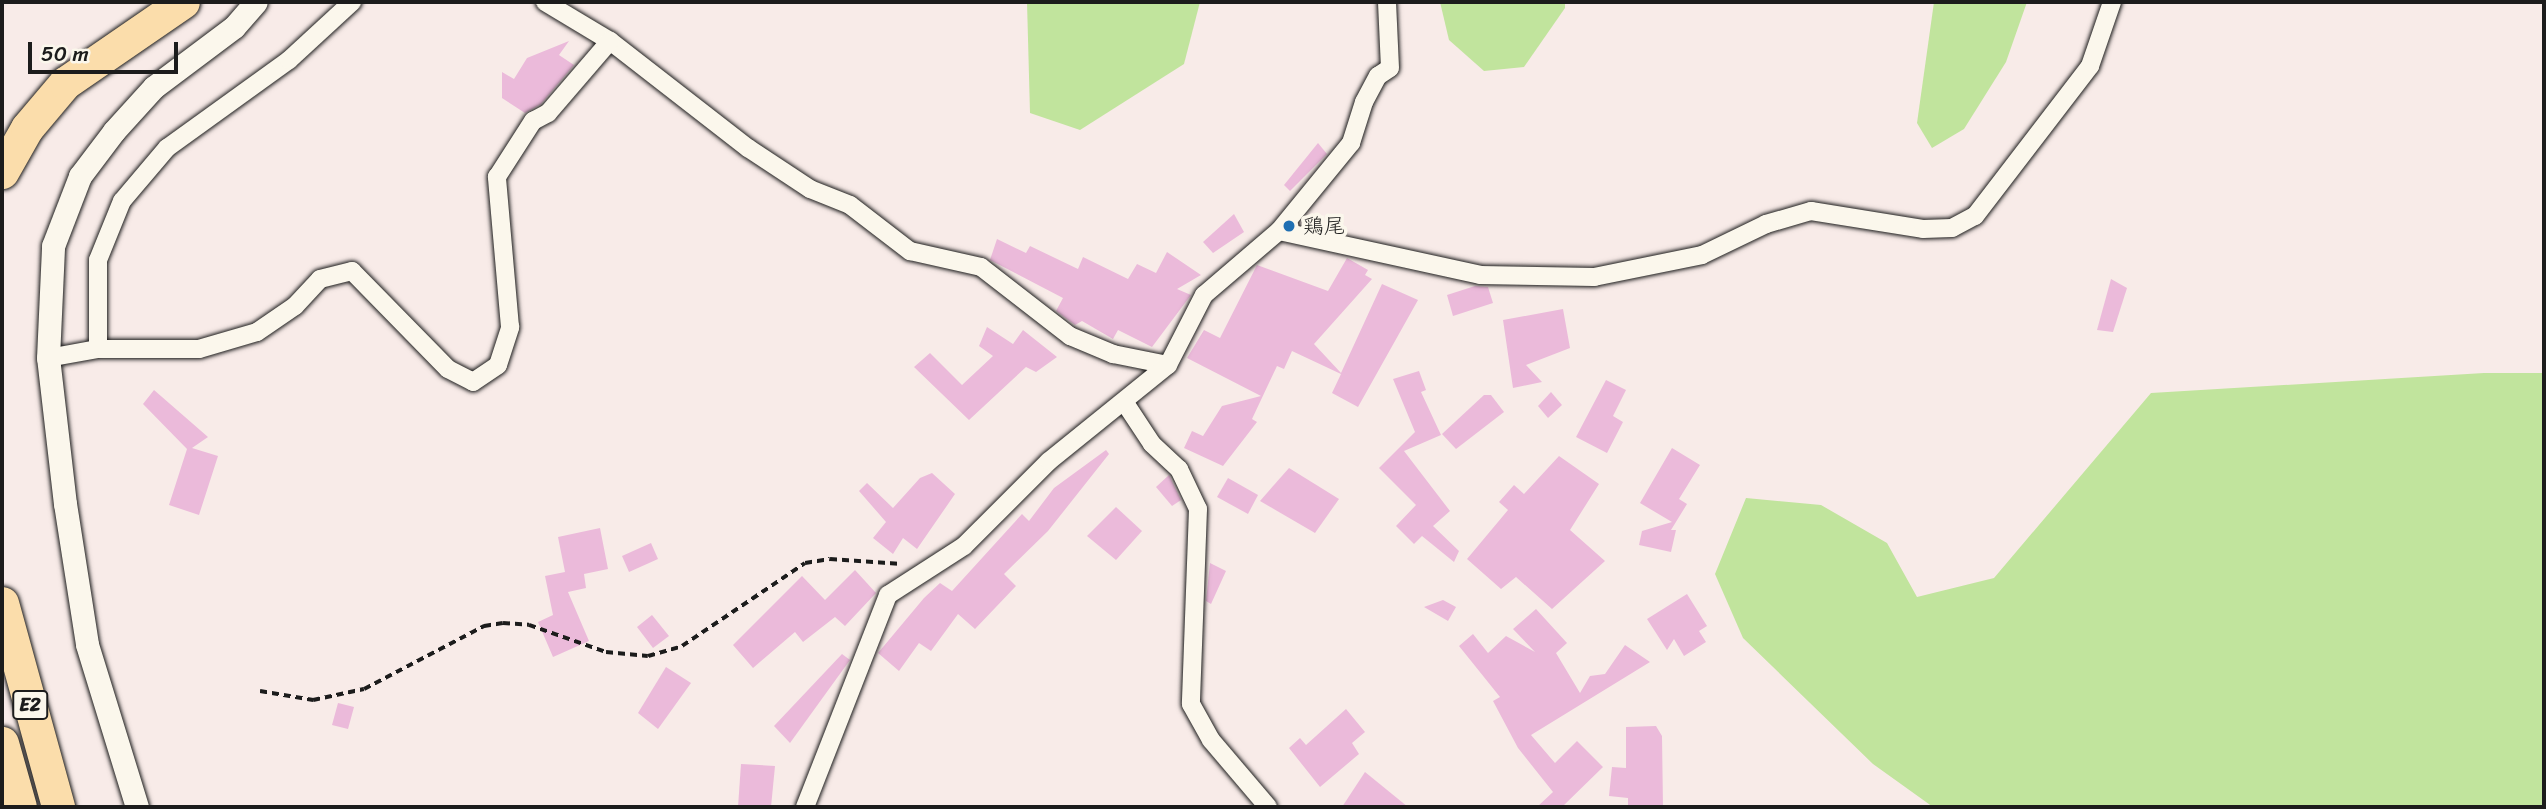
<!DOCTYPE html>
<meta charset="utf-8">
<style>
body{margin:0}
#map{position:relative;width:2546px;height:809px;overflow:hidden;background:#f8ebe8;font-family:Sriracha,"Klee One",sans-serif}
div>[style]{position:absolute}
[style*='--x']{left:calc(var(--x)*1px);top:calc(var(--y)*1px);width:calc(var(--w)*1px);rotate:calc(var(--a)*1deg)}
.green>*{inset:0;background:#c1e49d}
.building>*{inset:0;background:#ebbada}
.path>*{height:3.5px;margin-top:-1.75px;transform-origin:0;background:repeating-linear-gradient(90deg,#1c1c1c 0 7px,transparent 0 12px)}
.roads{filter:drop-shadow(0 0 2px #1c1c1c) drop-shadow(0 0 2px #1c1c1c)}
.minor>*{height:18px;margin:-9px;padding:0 9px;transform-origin:9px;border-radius:9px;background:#fbf7ec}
.tertiary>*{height:23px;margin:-11.5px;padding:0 11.5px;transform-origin:11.5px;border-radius:11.5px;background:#fbf7ec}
.motorway>*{height:33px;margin:-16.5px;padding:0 16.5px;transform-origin:16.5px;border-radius:16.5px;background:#fbddab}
.dots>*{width:19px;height:19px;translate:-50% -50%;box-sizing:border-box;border:4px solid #fbf7ec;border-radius:50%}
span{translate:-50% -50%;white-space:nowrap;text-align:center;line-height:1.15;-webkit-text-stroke:7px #fbf7ec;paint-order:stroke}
.shield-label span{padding:2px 5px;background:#fbf7ec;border:2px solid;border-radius:5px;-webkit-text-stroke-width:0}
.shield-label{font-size:19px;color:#1c1c1c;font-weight:700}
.poi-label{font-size:21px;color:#1c1c1c}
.left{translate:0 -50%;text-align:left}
.frame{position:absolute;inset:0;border:4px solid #1c1c1c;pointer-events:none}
.scale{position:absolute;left:28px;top:42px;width:150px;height:32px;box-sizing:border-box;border:4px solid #1c1c1c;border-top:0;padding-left:9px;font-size:21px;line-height:24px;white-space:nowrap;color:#1c1c1c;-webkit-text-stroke:5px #fbf7ec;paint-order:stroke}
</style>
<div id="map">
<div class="green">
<div style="clip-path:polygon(1027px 2px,1200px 2px,1184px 64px,1080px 130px,1030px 113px)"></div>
<div style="clip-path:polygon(1440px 2px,1565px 2px,1565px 8px,1524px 67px,1484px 71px,1449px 40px)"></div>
<div style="clip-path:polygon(1934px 2px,2027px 2px,2006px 62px,1964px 129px,1932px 148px,1917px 123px)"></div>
<div style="clip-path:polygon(2484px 373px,2544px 373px,2544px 807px,1933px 807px,1873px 764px,1743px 638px,1715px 574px,1746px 498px,1821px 505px,1887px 543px,1917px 597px,1994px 578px,2151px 393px)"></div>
</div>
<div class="building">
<div style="clip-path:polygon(569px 41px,559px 55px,574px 65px,541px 104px,525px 113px,502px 98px,502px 72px,514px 79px,527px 58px)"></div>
<div style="clip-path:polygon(1318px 143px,1327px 154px,1290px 191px,1284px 185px)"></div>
<div style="clip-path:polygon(1234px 214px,1244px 232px,1213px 253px,1203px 242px)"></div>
<div style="clip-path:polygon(997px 239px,1026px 253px,1030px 246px,1078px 269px,1083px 257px,1128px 279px,1137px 264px,1156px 273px,1167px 252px,1201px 275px,1177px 289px,1191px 295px,1152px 347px,1118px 330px,1113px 339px,1082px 321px,1075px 325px,1056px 311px,1063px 298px,990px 260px)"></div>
<div style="clip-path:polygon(1347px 258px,1368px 270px,1365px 275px,1372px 279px,1314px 344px,1341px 373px,1382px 284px,1418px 300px,1358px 407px,1332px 393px,1341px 374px,1292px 351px,1284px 369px,1277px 366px,1252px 419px,1257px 422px,1223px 466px,1184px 448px,1192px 431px,1203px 436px,1222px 406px,1261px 396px,1187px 358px,1204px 330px,1220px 338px,1257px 265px,1328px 291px)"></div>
<div style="clip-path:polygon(2111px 279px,2127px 288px,2113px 332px,2097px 330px)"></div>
<div style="clip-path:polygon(1475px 286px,1488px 287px,1493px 303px,1453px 316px,1447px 295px)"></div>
<div style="clip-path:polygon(1563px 309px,1570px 348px,1526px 365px,1542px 382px,1513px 388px,1503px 320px)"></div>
<div style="clip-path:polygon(987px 327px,1013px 344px,1023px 330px,1057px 357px,1036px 372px,1026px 367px,969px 420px,914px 367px,930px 353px,962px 385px,993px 356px,979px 346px)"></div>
<div style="clip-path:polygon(1419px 371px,1426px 390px,1421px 392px,1441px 435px,1404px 451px,1450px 511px,1433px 526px,1459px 551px,1454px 562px,1422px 536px,1414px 544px,1396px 526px,1416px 505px,1379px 468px,1415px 432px,1393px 379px)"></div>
<div style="clip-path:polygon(1606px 380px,1626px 390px,1613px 416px,1623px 422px,1607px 453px,1576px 437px)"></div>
<div style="clip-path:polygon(154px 390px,208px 437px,192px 448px,218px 456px,199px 515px,169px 505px,187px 449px,143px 404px)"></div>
<div style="clip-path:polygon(1551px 392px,1562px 405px,1548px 418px,1538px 406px)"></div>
<div style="clip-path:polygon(1484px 395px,1491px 395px,1504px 412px,1456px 449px,1442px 434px)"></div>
<div style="clip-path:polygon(1672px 448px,1700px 465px,1679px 499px,1687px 504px,1671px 530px,1676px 530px,1671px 552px,1639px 545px,1642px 531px,1672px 522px,1640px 503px)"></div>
<div style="clip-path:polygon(1106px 450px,1109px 454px,1048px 531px,1004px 574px,1016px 586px,975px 629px,958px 614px,931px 651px,919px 643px,899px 671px,878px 653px,924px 598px,940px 583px,952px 591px,1022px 514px,1029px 521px,1054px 488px)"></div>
<div style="clip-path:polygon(1559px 456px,1599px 484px,1570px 530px,1605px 561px,1552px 609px,1516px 577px,1501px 589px,1467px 559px,1508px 510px,1499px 502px,1514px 485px,1524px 494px)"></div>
<div style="clip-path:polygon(1289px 468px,1339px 499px,1315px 533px,1260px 501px)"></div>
<div style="clip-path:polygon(932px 473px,955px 494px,917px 549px,903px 538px,893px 554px,873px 538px,886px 522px,859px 491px,867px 483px,893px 508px,920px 478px)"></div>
<div style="clip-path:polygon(1169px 475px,1181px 500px,1172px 506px,1156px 487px)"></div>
<div style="clip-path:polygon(1228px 478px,1258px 495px,1248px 514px,1217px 497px)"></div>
<div style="clip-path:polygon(1116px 507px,1142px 531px,1116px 560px,1087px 536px)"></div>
<div style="clip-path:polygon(600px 528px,608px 569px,584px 574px,586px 588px,568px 592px,589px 641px,553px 657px,538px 622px,553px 615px,545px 576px,565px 572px,558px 537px)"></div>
<div style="clip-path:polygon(651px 543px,658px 559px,629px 572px,622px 556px)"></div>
<div style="clip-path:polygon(1210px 563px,1226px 571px,1211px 604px,1206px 601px)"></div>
<div style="clip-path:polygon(855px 570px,876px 593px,845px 626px,835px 617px,803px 642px,795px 632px,753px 668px,733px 645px,802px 576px,825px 600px)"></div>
<div style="clip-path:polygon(1687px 594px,1707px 626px,1699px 631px,1706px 642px,1684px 656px,1674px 639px,1667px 650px,1647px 619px)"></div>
<div style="clip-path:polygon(1443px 600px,1456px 607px,1448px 621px,1424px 607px)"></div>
<div style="clip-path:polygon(1536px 609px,1567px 643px,1556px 653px,1580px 693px,1590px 676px,1605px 674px,1625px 645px,1650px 662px,1531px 735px,1555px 763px,1577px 741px,1603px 767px,1562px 807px,1537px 807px,1553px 792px,1518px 748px,1493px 701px,1500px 697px,1459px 646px,1473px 634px,1488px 653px,1506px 636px,1535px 652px,1513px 629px)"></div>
<div style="clip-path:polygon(652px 615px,669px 636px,653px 648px,637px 627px)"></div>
<div style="clip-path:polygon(842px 654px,850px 660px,790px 743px,774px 726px)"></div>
<div style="clip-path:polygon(666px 667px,691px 683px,658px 729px,638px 713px)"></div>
<div style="clip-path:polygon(338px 703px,354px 707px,348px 729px,332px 725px)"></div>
<div style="clip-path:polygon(1346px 709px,1365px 732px,1352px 743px,1359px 754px,1320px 787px,1289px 748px,1300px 738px,1306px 745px)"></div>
<div style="clip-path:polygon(1656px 726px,1662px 736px,1663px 807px,1628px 807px,1628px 798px,1609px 796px,1612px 767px,1626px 768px,1626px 727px)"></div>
<div style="clip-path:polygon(741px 764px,775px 766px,771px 807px,738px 807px)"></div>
<div style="clip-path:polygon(1365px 772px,1408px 807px,1342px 807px)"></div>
</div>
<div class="path">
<div style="--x:260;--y:691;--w:54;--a:9.6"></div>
<div style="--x:313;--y:700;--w:52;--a:-12.2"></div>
<div style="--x:364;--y:689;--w:136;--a:-27.7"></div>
<div style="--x:484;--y:626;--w:19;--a:-9"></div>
<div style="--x:503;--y:623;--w:26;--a:4"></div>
<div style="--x:529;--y:625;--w:82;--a:19.3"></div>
<div style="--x:606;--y:652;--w:42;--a:5.4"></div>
<div style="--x:648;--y:656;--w:35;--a:-16"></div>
<div style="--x:682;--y:646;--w:148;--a:-34"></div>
<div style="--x:805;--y:563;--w:25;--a:-9"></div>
<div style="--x:830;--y:559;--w:72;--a:4"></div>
</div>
<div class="roads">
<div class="minor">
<div style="--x:545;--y:2;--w:76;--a:31"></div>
<div style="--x:610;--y:41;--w:175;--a:37.8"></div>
<div style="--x:748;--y:148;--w:74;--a:33.5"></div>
<div style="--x:810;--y:189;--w:43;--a:21.8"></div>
<div style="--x:850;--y:205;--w:76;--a:37.5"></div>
<div style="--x:910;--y:251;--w:73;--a:12.7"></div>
<div style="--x:981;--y:267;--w:113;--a:37.8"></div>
<div style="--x:1070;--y:336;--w:47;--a:22.7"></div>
<div style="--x:1113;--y:354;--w:56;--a:11.3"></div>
<div style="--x:1279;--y:231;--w:206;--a:12.3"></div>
<div style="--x:1480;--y:275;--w:114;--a:1"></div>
<div style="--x:1594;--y:277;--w:110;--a:-11.5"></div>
<div style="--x:1702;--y:255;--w:71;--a:-25.8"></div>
<div style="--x:1766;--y:224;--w:47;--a:-16.1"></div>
<div style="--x:1811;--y:211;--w:113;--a:9.1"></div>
<div style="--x:1923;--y:229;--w:29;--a:-2"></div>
<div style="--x:1952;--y:228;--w:26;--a:-28"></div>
<div style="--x:1975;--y:216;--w:189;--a:-52.5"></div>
<div style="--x:2090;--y:66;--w:68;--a:-71"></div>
<div style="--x:98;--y:349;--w:89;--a:-90"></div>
<div style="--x:98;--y:260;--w:64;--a:-67.9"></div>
<div style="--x:122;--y:201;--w:70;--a:-49.7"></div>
<div style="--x:167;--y:148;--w:150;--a:-35.8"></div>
<div style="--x:289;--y:60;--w:86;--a:-42.6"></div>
<div style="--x:48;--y:358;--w:51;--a:-10.2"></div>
<div style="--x:98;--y:349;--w:101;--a:0"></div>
<div style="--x:199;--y:349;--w:60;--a:-16.3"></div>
<div style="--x:257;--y:332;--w:46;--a:-34.4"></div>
<div style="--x:295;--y:306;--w:37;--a:-47"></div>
<div style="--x:320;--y:279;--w:33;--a:-14"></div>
<div style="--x:352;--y:271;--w:137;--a:45.6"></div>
<div style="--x:448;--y:369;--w:28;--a:27"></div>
<div style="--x:473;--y:382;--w:30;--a:-34"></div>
<div style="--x:498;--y:365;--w:40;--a:-72"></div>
<div style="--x:510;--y:327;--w:151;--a:-95"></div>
<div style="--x:497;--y:177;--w:67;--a:-57.3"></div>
<div style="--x:533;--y:121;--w:17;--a:-28"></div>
<div style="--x:548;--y:113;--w:95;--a:-49.3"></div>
<div style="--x:1125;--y:403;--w:49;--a:56.6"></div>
<div style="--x:1152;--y:444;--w:37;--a:43"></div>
<div style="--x:1179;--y:469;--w:44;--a:64.6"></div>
<div style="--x:1198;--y:509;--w:195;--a:92.1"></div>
<div style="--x:1191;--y:704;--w:41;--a:60.9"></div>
<div style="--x:1211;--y:740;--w:88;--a:49.6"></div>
<div style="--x:805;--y:807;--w:228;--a:-68.6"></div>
<div style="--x:888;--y:595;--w:90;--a:-32.8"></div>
<div style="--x:964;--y:546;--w:120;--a:-45"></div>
<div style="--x:1049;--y:461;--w:153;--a:-38.9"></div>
<div style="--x:1168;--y:365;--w:79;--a:-62.8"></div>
<div style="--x:1204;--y:295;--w:99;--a:-40.5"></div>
<div style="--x:1279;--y:231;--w:114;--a:-50.7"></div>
<div style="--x:1351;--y:143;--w:43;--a:-72.4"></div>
<div style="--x:1364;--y:102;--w:30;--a:-62"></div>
<div style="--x:1378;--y:76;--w:14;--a:-34"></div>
<div style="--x:1390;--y:68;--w:66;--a:-92.6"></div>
</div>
<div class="tertiary">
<div style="--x:137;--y:807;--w:170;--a:-107.1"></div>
<div style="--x:87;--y:644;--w:142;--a:-98.9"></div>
<div style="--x:65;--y:504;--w:147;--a:-96.6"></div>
<div style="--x:48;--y:358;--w:112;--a:-87.4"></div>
<div style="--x:53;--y:246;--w:75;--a:-68.9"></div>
<div style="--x:80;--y:176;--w:56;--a:-52.9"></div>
<div style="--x:114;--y:131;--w:59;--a:-47.7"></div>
<div style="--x:154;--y:87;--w:100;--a:-36.9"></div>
<div style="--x:234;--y:27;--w:33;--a:-49"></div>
</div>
<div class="motorway">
<div style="--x:2;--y:172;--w:51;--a:-60.4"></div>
<div style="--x:27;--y:128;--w:59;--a:-49.8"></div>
<div style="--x:65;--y:83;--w:143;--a:-34.5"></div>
<div style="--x:2;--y:603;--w:212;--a:74.6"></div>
<div style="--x:2;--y:743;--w:66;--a:74.3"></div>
</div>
</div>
<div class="dots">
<div style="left:1289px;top:226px;background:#1f6fb2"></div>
</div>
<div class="shield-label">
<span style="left:30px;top:705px">E2</span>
</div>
<div class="poi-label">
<span class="left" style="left:1303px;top:226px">鶏尾</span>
</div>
<div class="frame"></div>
<div class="scale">50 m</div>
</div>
